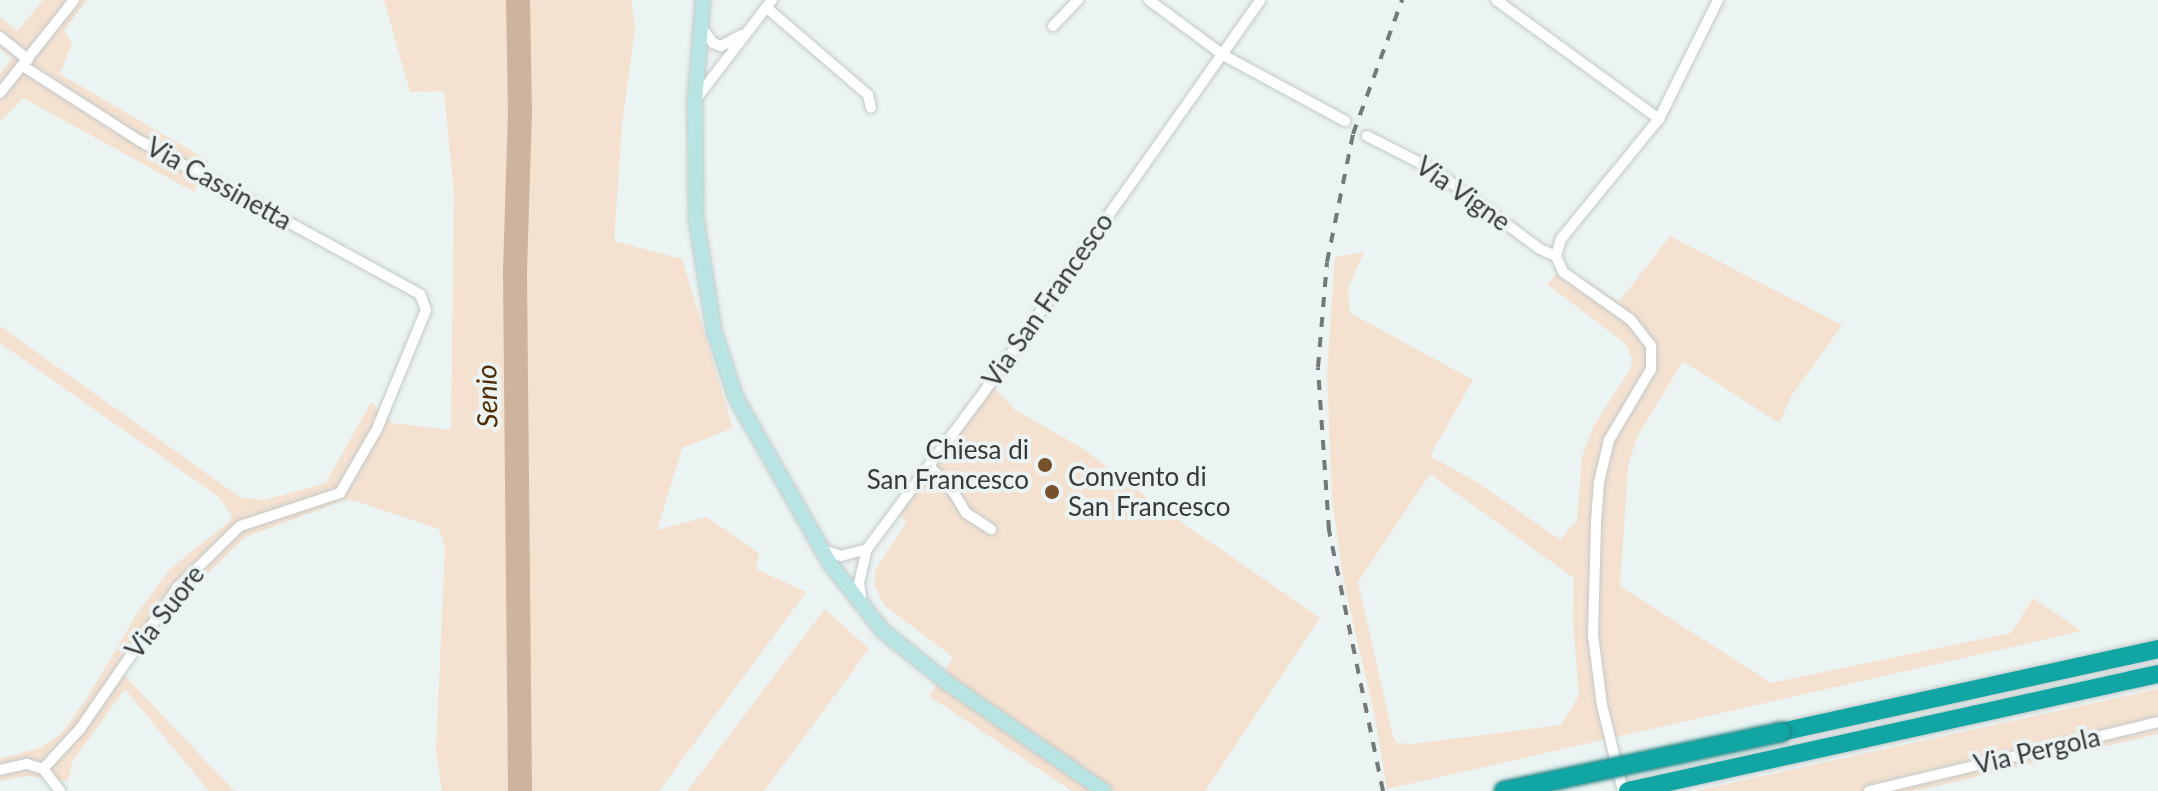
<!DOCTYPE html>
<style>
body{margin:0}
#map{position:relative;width:2158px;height:791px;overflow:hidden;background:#ecf3f3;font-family:Lato,sans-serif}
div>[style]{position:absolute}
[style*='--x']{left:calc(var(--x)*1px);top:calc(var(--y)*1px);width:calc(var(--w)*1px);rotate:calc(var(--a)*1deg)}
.green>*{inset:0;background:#f4e1d0}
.river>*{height:24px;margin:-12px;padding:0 12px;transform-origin:12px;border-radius:12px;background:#ceb49d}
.roads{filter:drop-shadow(0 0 2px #c2c9c9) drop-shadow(0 0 2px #c2c9c9)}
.street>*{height:10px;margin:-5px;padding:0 5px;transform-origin:5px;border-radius:5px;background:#fff}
.secondary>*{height:14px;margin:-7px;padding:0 7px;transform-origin:7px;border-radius:7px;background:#b8e4e4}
.highway>*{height:18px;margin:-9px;padding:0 9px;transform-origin:9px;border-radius:9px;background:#11a5a4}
.rail>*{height:4px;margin-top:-2px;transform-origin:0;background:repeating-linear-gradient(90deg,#737878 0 10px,transparent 0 20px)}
.bridges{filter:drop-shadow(0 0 2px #1e807f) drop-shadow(0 0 2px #1e807f)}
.highway-bridge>*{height:18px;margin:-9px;padding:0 9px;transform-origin:9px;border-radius:9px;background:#11a5a4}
.dots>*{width:22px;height:22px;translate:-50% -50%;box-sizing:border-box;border:4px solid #ecf3f3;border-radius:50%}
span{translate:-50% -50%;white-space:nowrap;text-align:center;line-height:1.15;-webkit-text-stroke:8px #ecf3f3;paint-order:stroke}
.street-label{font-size:26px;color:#373a3a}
.poi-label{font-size:26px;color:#373a3a}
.right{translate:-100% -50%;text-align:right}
.left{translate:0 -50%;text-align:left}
.water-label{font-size:28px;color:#4f2c02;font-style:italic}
</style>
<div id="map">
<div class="green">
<div style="clip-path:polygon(43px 0,87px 0,64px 31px,72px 43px,60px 74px,209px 161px,194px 192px,23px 98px,0 122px,0 74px,12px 58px,0 49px,0 17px,17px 31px)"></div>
<div style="clip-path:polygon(384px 0,631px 0,635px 28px,622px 125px,614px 241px,682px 259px,733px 428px,682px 448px,657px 530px,706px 517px,759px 553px,756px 569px,806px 592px,659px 791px,442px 791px,436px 751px,445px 548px,439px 529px,356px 501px,345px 500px,245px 537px,159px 621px,124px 675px,234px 791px,209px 791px,125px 689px,72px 762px,68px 781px,26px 776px,0 781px,0 759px,40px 748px,62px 733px,89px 695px,136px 615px,171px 568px,229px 522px,232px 515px,219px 497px,0 343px,0 326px,241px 498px,265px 500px,326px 483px,371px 402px,392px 423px,451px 430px,454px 195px,444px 91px,410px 92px)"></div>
<div style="clip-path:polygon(evenodd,1670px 236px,1842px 325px,1792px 395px,1779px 423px,1683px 361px,1637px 437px,1628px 466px,1620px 586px,1771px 683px,2011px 633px,2033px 598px,2082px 631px,1387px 789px,1375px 717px,1344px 583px,1332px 499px,1327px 373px,1335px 257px,1364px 252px,1348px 288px,1350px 313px,1473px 380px,1430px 456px,1480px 484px,1560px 540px,1577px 520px,1582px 457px,1593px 427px,1631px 368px,1632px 359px,1626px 344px,1547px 284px,1564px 266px,1619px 302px,1670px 236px,1430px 474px,1574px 578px,1573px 622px,1579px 695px,1561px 725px,1412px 744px,1397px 743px,1393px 736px,1358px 582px,1430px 474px)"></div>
<div style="clip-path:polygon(990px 383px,1015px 410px,1082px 448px,1178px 520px,1320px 618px,1205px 791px,1072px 791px,929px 696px,953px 657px,884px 605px,875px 587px,875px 571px,907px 521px,894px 512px)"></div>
<div style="clip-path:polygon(825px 609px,869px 649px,764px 791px,687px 791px)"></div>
<div style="clip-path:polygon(2158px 689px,2158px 734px,1938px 786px,1914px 791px,1695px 791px)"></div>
</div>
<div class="river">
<div style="--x:518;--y:0;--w:112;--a:89"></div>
<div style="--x:520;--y:112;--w:163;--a:91.8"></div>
<div style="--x:515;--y:275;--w:516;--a:89.44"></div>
</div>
<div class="roads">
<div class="street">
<div style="--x:1149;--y:0;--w:92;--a:36.6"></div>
<div style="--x:1223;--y:55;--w:139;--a:28.4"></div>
<div style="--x:1496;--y:0;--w:202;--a:36.1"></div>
<div style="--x:767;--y:8;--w:133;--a:40.7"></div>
<div style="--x:868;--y:95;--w:13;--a:77"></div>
<div style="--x:1053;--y:26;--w:36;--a:-46"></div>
<div style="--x:701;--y:27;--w:20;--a:53"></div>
<div style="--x:713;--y:43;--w:9;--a:21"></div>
<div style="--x:721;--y:46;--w:24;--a:-28"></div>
<div style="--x:0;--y:37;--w:36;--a:39"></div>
<div style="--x:23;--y:66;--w:139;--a:32.7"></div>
<div style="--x:140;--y:141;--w:319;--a:28.7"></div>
<div style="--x:420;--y:294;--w:17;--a:69"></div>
<div style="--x:426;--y:310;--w:129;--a:112.4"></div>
<div style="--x:377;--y:429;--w:74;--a:120"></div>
<div style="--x:340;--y:493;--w:105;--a:161.7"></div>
<div style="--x:240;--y:526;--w:87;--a:135.5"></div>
<div style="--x:178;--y:587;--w:173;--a:124.6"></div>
<div style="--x:80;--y:729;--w:54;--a:132.8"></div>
<div style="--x:0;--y:93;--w:119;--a:-51.5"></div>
<div style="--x:696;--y:99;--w:125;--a:-52.5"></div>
<div style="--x:1367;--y:136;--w:75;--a:26.9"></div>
<div style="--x:1434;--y:170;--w:132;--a:36.7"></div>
<div style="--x:1540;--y:249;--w:17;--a:24"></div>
<div style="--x:1556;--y:256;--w:17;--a:66"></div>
<div style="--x:1563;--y:272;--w:83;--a:35.2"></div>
<div style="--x:1631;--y:320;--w:33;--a:52"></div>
<div style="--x:1651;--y:346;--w:23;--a:90"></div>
<div style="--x:1651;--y:369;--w:82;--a:120.6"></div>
<div style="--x:1609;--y:440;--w:43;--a:103.4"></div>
<div style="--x:1599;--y:482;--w:40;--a:94.3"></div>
<div style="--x:1596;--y:522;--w:113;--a:91.5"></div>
<div style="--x:1593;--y:635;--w:71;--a:82.7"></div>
<div style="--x:1602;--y:705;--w:89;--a:76.3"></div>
<div style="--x:1556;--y:256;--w:18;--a:-74"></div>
<div style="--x:1561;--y:239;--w:155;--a:-50.8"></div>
<div style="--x:1659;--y:119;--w:133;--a:-63.6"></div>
<div style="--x:929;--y:466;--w:37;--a:47"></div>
<div style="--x:954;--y:493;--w:23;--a:59"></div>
<div style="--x:966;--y:513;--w:30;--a:33"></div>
<div style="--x:823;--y:550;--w:19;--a:18"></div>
<div style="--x:841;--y:556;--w:27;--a:-15"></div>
<div style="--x:862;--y:604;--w:21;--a:-98"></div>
<div style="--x:859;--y:583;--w:35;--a:-77"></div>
<div style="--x:867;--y:549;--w:187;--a:-53.3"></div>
<div style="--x:979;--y:399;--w:488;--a:-54.8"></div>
<div style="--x:43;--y:769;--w:28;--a:52"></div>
<div style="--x:0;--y:770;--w:28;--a:-13"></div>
<div style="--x:27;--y:764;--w:17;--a:17"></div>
<div style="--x:1869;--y:791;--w:297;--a:-13.4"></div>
</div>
<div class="secondary">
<div style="--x:703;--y:0;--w:101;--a:94.5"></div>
<div style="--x:695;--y:101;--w:117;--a:89.5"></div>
<div style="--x:696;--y:218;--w:114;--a:80.9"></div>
<div style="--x:714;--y:331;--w:71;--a:71.8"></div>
<div style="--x:736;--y:398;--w:192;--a:60.4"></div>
<div style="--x:831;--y:565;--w:84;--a:51.8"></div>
<div style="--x:883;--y:631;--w:85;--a:38.8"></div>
<div style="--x:949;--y:684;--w:188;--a:34.6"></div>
</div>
<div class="highway">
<div style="--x:1781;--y:732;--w:386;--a:-12.4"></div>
<div style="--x:1628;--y:791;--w:543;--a:-12.45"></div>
</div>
</div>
<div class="rail">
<div style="--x:1383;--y:791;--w:267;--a:-101.7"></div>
<div style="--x:1329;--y:530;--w:163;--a:-93.9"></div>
<div style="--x:1318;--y:367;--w:105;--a:-85.1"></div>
<div style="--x:1327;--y:262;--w:131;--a:-78.5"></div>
<div style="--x:1353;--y:134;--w:143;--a:-69.9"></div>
</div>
<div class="bridges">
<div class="highway-bridge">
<div style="--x:1504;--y:791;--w:283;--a:-12"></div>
</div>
</div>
<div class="dots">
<div style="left:1045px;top:465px;background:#76512c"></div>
<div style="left:1052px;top:492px;background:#76512c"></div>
</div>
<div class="street-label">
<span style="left:219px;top:184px;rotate:29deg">Via Cassinetta</span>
<span style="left:1463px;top:194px;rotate:35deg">Via Vigne</span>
<span style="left:1048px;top:300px;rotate:-55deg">Via San Francesco</span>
<span style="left:165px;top:612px;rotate:-52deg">Via Suore</span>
<span style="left:2037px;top:751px;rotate:-13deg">Via Pergola</span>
</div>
<div class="poi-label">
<span class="right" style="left:1029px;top:465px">Chiesa di<br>San Francesco</span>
<span class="left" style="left:1068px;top:492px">Convento di<br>San Francesco</span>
</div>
<div class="water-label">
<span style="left:486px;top:396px;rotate:-91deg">Senio</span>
</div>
</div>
